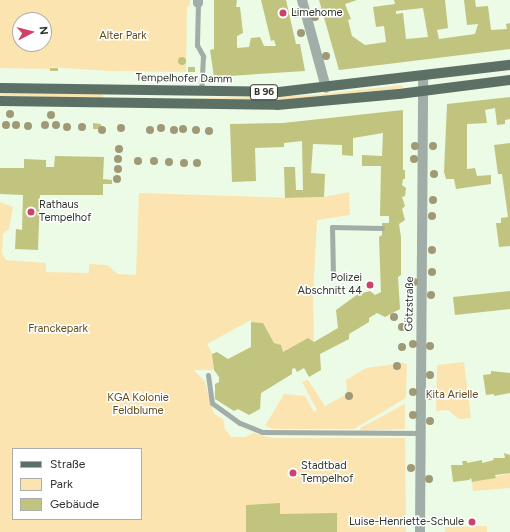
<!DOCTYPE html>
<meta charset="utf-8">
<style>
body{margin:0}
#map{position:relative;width:510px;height:532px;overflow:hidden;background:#ebfbe5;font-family:Figtree,sans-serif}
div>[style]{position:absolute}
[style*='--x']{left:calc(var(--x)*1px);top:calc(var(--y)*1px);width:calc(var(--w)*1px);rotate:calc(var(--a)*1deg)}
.green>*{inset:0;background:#fce4b0}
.building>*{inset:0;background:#c0c47f}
.round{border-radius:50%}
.service>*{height:5px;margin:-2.5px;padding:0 2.5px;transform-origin:2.5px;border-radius:2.5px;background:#a1ada7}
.minor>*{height:10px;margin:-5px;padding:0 5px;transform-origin:5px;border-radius:5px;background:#a1ada7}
.primary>*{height:10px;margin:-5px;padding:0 5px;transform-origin:5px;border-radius:5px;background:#5c7066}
.trees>*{width:8px;height:8px;margin:-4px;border-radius:50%;background:#9f9a75}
.dots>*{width:11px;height:11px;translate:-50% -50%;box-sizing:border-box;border:2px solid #fff;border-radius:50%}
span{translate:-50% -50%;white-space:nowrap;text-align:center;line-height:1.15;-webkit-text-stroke:3px #fff;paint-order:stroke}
.shield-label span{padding:1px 3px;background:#fff;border:1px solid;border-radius:3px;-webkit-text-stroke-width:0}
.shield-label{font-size:10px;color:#2e352c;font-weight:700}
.poi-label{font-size:11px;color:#2e352c}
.left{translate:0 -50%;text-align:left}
.right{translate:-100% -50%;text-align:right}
.park-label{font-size:11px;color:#604a19}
.street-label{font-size:11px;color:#2e352c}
.legend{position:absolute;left:12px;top:448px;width:130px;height:72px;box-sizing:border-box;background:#fff;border:1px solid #abaeab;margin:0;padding:5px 7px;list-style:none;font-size:12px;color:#2e352c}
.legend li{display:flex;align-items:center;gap:8px;height:20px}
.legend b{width:20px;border:1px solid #abaeab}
.north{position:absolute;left:12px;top:12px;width:40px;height:40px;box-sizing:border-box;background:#fff;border:1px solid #abaeab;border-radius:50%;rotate:83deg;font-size:11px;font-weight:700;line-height:16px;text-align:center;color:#2e352c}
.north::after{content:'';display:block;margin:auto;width:14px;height:18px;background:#d04169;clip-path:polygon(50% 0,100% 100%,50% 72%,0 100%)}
</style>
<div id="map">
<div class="green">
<div style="clip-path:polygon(evenodd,0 0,190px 0,190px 6px,187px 6px,186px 72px,110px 71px,50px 67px,50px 69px,0 68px,0 0,20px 20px,44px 20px,44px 44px,20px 44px,20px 20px)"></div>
<div style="clip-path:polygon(403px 85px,403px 88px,315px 98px,259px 101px,182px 99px,315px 95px)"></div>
<div style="clip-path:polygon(0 93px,103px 93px,103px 98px,0 96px)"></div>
<div style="clip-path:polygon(evenodd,349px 192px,350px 215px,317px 220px,313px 296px,314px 342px,308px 338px,283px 352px,274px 343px,263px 323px,251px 322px,251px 320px,207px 344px,214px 357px,213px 370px,194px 370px,205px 382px,214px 414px,223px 419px,225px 429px,231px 437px,245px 437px,254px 433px,272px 438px,405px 438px,406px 532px,0 532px,0 202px,13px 207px,9px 229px,3px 234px,2px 253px,6px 260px,46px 263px,46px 272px,89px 273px,89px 264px,107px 265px,118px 274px,136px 275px,139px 193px,296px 198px,324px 197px,349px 192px,13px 449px,141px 449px,141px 519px,13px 519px,13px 449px)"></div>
<div style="clip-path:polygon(464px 362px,471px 418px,459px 419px,448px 410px,436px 411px,437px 365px)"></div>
<div style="clip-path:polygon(403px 363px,407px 364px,406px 398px,354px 429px,273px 429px,265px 426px,284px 394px,305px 396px,314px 412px,317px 410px,302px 382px,308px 380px,325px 406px,347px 394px,346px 380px,366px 368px)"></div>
<div style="clip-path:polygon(405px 404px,405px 429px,361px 431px,360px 428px)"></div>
<div style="clip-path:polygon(510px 473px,510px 488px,473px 491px,472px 482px)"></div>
<div style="clip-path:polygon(487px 526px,487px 532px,445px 532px,445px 527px)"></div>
</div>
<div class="building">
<div style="clip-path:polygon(214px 0,237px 0,236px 7px,240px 7px,243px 33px,237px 36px,237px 48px,249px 47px,251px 38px,260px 37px,264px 46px,276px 46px,274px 40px,271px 41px,261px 0,286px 0,296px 44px,300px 44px,305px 71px,214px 77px,210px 50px,214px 49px)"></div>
<div style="clip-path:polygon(evenodd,319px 0,357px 0,345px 4px,351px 19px,348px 20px,352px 36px,365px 45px,386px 42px,384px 26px,376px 27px,373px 7px,395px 4px,394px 0,445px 0,448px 28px,437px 30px,439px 39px,475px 34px,478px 24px,467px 25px,464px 0,475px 0,476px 7px,488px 6px,491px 30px,507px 29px,506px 24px,510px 23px,510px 49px,339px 70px,319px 0,423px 8px,428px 37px,406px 39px,403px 13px,396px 14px,396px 11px,423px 8px)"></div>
<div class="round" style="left:178px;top:57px;width:8px;height:8px"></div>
<div style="clip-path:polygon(188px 67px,195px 67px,195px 72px,188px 72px)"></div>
<div style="clip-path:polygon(50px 68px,58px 68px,58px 71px,50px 71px)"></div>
<div style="clip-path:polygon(510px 97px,510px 119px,505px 120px,505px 124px,497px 125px,495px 108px,485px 110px,487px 123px,467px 124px,467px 169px,475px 168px,477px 176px,491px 175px,491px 184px,456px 189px,454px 179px,446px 179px,444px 172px,447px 104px)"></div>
<div style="clip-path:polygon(403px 110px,403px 170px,405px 170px,405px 179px,403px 179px,402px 185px,406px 188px,405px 196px,402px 197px,405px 206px,402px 209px,405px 220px,399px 224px,401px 237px,401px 275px,398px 277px,400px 309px,385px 317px,377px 313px,369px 318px,369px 322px,349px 334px,349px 339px,320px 354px,321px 370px,309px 377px,304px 368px,297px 372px,295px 368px,292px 369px,292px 374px,261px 393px,260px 409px,249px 415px,238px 409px,234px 411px,215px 399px,215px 384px,219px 382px,219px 377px,214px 370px,212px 354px,217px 352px,228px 359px,251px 347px,251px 322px,263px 323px,274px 343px,281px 345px,283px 352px,308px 338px,314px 342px,338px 328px,336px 310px,358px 294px,370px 291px,375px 295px,381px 292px,379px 237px,382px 235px,382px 223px,389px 223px,389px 216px,380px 216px,381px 166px,362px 166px,362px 155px,382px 156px,383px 133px,353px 138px,353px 156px,342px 155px,342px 145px,313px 144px,311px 173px,325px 174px,324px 197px,285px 198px,284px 167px,295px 167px,296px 190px,303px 190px,302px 141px,284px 143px,284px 147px,255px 148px,256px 181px,232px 182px,230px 124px,283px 123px)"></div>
<div style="clip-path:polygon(93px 123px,101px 124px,101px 129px,93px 129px)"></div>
<div style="clip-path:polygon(510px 143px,510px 246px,499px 247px,496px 223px,501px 223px,501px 218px,508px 217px,502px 174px,498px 174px,494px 145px)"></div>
<div style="clip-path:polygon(55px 156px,104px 157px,103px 179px,112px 180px,112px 184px,103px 184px,103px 195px,40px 195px,38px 250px,15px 249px,16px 229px,22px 230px,23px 195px,0 194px,0 168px,24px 168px,24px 159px,46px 160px,46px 167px,54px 167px)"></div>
<div style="clip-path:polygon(510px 291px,510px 309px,455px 315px,453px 297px)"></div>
<div style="clip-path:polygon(491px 371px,510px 373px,510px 393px,494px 396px,494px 394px,486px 395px,483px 375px,491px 374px)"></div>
<div style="clip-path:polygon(504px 453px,510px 455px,510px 473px,495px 475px,496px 478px,477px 481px,472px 482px,471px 478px,469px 480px,453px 482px,451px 465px,463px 465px,462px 461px,467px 461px,467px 463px,482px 460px,482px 463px,494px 460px,493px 458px,505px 458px)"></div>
<div style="clip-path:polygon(280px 503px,280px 514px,337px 513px,337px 532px,246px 532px,246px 505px)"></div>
</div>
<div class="service">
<div style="--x:198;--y:3;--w:42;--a:91.4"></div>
<div style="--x:197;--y:45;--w:13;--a:61"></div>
<div style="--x:203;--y:56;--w:36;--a:93"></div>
<div style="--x:333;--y:277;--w:50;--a:-91.1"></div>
<div style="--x:332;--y:227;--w:50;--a:1.1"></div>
<div style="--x:208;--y:375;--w:28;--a:82"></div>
<div style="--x:212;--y:403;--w:34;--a:36"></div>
<div style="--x:240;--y:423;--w:24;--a:22"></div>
<div style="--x:262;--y:432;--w:159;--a:0.4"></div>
</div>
<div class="minor">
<div style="--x:302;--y:0;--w:91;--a:74.7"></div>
<div style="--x:198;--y:3;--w:3;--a:-90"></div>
<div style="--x:420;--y:532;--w:455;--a:-89.6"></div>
</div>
<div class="primary">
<div style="--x:0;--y:88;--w:279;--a:0.8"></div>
<div style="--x:279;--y:92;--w:233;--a:-6.7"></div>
<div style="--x:0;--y:101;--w:277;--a:0.8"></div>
<div style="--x:277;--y:105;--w:122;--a:-5.2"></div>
<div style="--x:399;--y:94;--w:112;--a:-7.2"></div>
</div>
<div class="trees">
<div style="left:297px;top:14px"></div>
<div style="left:315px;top:17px"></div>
<div style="left:301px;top:33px"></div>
<div style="left:326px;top:56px"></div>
<div style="left:10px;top:114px"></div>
<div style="left:51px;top:115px"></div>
<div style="left:6px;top:125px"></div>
<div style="left:16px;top:125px"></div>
<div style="left:45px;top:125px"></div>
<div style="left:56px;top:125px"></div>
<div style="left:28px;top:126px"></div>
<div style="left:67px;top:127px"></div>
<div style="left:82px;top:127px"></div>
<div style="left:121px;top:128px"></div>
<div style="left:161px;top:128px"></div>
<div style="left:183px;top:129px"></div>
<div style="left:102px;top:130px"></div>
<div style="left:150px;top:130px"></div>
<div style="left:174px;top:130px"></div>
<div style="left:196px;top:130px"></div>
<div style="left:209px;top:131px"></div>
<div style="left:415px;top:146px"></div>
<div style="left:433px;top:146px"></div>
<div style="left:119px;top:149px"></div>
<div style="left:118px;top:159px"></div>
<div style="left:414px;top:159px"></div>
<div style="left:138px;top:161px"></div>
<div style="left:154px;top:161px"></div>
<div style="left:169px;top:162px"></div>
<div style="left:184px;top:163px"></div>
<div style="left:197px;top:163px"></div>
<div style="left:118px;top:169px"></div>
<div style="left:434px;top:174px"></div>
<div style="left:117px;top:179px"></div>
<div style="left:433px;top:200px"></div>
<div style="left:432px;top:216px"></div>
<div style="left:432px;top:250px"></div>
<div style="left:432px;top:272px"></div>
<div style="left:414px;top:282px"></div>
<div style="left:431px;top:295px"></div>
<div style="left:394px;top:317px"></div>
<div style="left:402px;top:327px"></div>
<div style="left:413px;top:344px"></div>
<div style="left:430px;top:346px"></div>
<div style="left:402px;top:347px"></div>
<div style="left:397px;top:366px"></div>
<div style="left:430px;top:375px"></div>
<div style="left:413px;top:392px"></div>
<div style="left:349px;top:396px"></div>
<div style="left:430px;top:396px"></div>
<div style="left:413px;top:415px"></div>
<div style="left:430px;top:421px"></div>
<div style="left:411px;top:468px"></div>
<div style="left:429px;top:479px"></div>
</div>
<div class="dots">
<div style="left:283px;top:13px;background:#d04169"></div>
<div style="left:31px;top:212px;background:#d04169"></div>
<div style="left:370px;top:285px;background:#d04169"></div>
<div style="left:293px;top:473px;background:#d04169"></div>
<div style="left:472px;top:522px;background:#d04169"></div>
</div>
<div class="shield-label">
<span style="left:264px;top:92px">B 96</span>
</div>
<div class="poi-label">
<span class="left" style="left:291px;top:13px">Limehome</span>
<span class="left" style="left:39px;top:212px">Rathaus<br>Tempelhof</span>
<span class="right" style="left:362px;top:285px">Polizei<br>Abschnitt 44</span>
<span class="left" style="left:301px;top:473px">Stadtbad<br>Tempelhof</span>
<span class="right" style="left:464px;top:522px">Luise-Henriette-Schule</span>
</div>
<div class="park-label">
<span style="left:123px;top:36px">Alter Park</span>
<span style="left:58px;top:329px">Franckepark</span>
<span style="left:452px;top:395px">Kita Arielle</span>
<span style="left:138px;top:405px">KGA Kolonie<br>Feldblume</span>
</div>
<div class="street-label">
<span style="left:184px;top:79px;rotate:1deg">Tempelhofer Damm</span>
<span style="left:410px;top:304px;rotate:-89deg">Götzstraße</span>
</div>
<ul class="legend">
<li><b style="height:5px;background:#5c7066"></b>Straße</li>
<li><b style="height:11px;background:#fce4b0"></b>Park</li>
<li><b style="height:11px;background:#c0c47f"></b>Gebäude</li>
</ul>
<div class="north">N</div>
</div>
